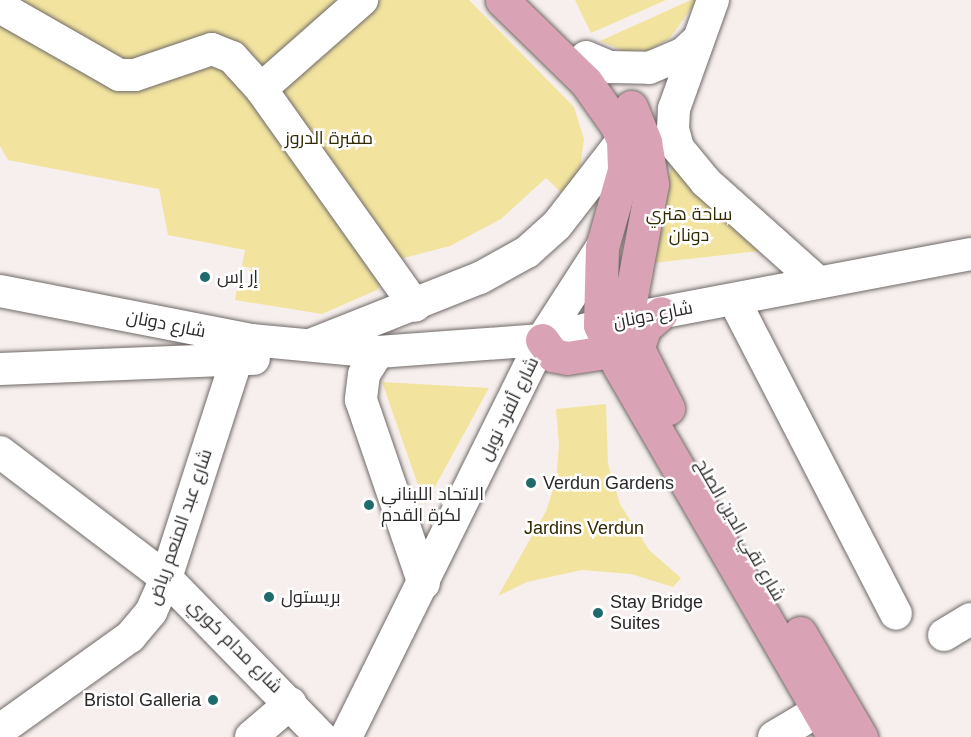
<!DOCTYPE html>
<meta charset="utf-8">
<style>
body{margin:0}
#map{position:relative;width:971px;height:737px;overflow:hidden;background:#f6efed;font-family:Arial,Cairo,sans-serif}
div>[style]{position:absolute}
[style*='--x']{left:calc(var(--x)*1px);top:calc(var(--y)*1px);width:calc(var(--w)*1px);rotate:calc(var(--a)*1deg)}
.green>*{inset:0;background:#f2e49f}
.roads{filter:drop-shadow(0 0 2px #6f6967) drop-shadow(0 0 2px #6f6967)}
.minor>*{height:32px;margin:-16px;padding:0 16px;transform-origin:16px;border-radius:16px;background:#fff}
.major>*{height:33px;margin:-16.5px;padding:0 16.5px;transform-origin:16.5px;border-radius:16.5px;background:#daa2b5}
.dots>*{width:16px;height:16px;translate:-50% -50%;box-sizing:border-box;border:3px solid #fff;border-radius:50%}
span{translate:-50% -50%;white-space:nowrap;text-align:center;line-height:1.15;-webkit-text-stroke:5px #fff;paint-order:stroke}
.park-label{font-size:18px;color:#312900}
.poi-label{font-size:18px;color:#2b2827}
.left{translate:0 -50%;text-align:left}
.right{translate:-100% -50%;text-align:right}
.street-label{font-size:18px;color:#2b2827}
</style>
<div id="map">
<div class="green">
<div style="clip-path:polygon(0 0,469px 0,574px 107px,584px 139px,580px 169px,566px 197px,546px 178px,501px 219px,450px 246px,396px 260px,377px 290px,322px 314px,235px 300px,237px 289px,247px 290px,251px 268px,242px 266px,245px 250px,168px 235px,159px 189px,8px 160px,0 146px)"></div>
<div style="clip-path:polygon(575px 0,666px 0,591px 33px)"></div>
<div style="clip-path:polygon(691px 0,697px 0,670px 38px,648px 51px,628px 53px,600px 41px)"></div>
<div style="clip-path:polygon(673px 162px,759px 251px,644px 264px)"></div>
<div style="clip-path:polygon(382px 382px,489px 388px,425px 505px)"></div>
<div style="clip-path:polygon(606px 404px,608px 464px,620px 504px,649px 550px,681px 578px,673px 587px,631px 574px,582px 570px,527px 582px,498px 596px,546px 511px,556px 481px,559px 445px,556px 409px)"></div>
</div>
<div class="roads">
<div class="minor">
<div style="--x:713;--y:0;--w:116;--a:109.7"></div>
<div style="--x:674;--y:109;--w:20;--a:93"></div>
<div style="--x:673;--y:129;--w:20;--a:75"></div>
<div style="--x:678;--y:148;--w:44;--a:50.5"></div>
<div style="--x:706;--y:182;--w:150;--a:41.8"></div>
<div style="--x:0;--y:7;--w:137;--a:29.7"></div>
<div style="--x:119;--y:75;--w:16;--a:0"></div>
<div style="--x:135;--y:75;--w:81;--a:-18.7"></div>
<div style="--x:212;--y:49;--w:22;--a:22"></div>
<div style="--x:232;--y:57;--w:43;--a:47.8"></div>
<div style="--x:261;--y:89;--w:266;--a:54.6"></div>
<div style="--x:586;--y:57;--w:26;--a:23"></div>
<div style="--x:610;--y:67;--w:39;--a:1"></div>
<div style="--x:649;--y:68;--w:38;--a:-23"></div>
<div style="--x:684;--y:53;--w:19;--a:-43"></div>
<div style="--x:261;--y:89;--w:135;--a:-41.4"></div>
<div style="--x:0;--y:291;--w:256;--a:11"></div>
<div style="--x:251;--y:340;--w:128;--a:5.4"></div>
<div style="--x:378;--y:352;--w:164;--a:-4.2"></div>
<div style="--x:542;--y:340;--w:93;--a:-13.7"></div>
<div style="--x:632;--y:318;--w:345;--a:-10.7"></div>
<div style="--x:734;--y:300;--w:353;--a:62.7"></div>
<div style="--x:313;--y:344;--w:180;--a:-21.6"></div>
<div style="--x:480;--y:278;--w:54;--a:-29"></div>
<div style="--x:527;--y:252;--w:40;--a:-42"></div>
<div style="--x:557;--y:225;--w:108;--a:-52.2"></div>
<div style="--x:378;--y:352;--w:26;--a:122"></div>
<div style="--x:364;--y:374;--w:26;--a:97"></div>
<div style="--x:361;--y:400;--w:194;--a:71.1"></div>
<div style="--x:0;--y:369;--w:254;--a:-2.3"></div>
<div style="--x:0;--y:452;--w:208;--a:37.2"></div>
<div style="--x:166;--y:578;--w:222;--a:45.7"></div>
<div style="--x:944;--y:635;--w:31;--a:-31"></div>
<div style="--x:0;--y:730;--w:160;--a:-35.6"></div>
<div style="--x:130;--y:637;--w:33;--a:-50"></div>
<div style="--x:151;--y:612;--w:37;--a:-66"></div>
<div style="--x:166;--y:578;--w:228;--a:-72.1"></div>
<div style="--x:251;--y:737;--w:52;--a:-40.4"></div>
<div style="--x:346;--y:737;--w:443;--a:-63.7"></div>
<div style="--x:542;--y:340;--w:111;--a:-57.2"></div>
<div style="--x:774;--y:737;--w:51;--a:-30.6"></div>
</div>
<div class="major">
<div style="--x:502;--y:0;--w:117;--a:44.3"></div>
<div style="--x:586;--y:82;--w:54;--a:54.8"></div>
<div style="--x:617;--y:126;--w:15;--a:67"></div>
<div style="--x:623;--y:140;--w:30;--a:88"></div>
<div style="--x:624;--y:170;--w:80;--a:105.9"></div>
<div style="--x:602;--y:247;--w:78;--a:91.5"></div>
<div style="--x:600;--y:325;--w:45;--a:65.1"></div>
<div style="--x:619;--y:366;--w:429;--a:59.9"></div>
<div style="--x:631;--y:107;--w:38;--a:68"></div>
<div style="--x:645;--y:142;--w:43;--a:80.5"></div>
<div style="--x:652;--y:184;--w:120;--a:100.6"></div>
<div style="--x:630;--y:302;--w:16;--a:83"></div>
<div style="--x:632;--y:318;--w:36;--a:77"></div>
<div style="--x:640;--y:353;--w:62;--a:63"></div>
<div style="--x:542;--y:340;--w:19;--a:54"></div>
<div style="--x:553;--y:355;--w:14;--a:12"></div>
<div style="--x:567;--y:358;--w:46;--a:-8.8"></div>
<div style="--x:638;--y:347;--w:21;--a:-71"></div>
<div style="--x:645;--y:327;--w:21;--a:-41"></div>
<div style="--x:800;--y:633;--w:121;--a:59.6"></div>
</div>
</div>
<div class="dots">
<div style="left:205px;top:277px;background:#1f6b6c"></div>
<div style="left:531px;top:483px;background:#1f6b6c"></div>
<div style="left:369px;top:505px;background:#1f6b6c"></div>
<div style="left:269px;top:597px;background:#1f6b6c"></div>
<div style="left:598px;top:613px;background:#1f6b6c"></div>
<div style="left:213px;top:700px;background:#1f6b6c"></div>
</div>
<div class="park-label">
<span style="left:329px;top:138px">مقبرة الدروز</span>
<span style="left:689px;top:225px">ساحة هنري<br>دونان</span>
<span style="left:584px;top:528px">Jardins Verdun</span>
</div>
<div class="poi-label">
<span class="left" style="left:217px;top:277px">إر إس</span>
<span class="left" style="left:543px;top:483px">Verdun Gardens</span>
<span class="left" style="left:381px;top:505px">الاتحاد اللبناني<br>لكرة القدم</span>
<span class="left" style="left:281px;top:597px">بريستول</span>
<span class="left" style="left:610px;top:613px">Stay Bridge<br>Suites</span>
<span class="right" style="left:201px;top:700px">Bristol Galleria</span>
</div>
<div class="street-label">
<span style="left:653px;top:315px;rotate:-11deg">شارع دونان</span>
<span style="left:166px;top:324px;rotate:11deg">شارع دونان</span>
<span style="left:509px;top:409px;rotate:-64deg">شارع ألفرد نوبل</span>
<span style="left:180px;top:527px;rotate:-71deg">شارع عبد المنعم رياض</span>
<span style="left:740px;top:530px;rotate:60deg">شارع تقي الدين الصلح</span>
<span style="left:235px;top:646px;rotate:45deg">شارع مدام كوري</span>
</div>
</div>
